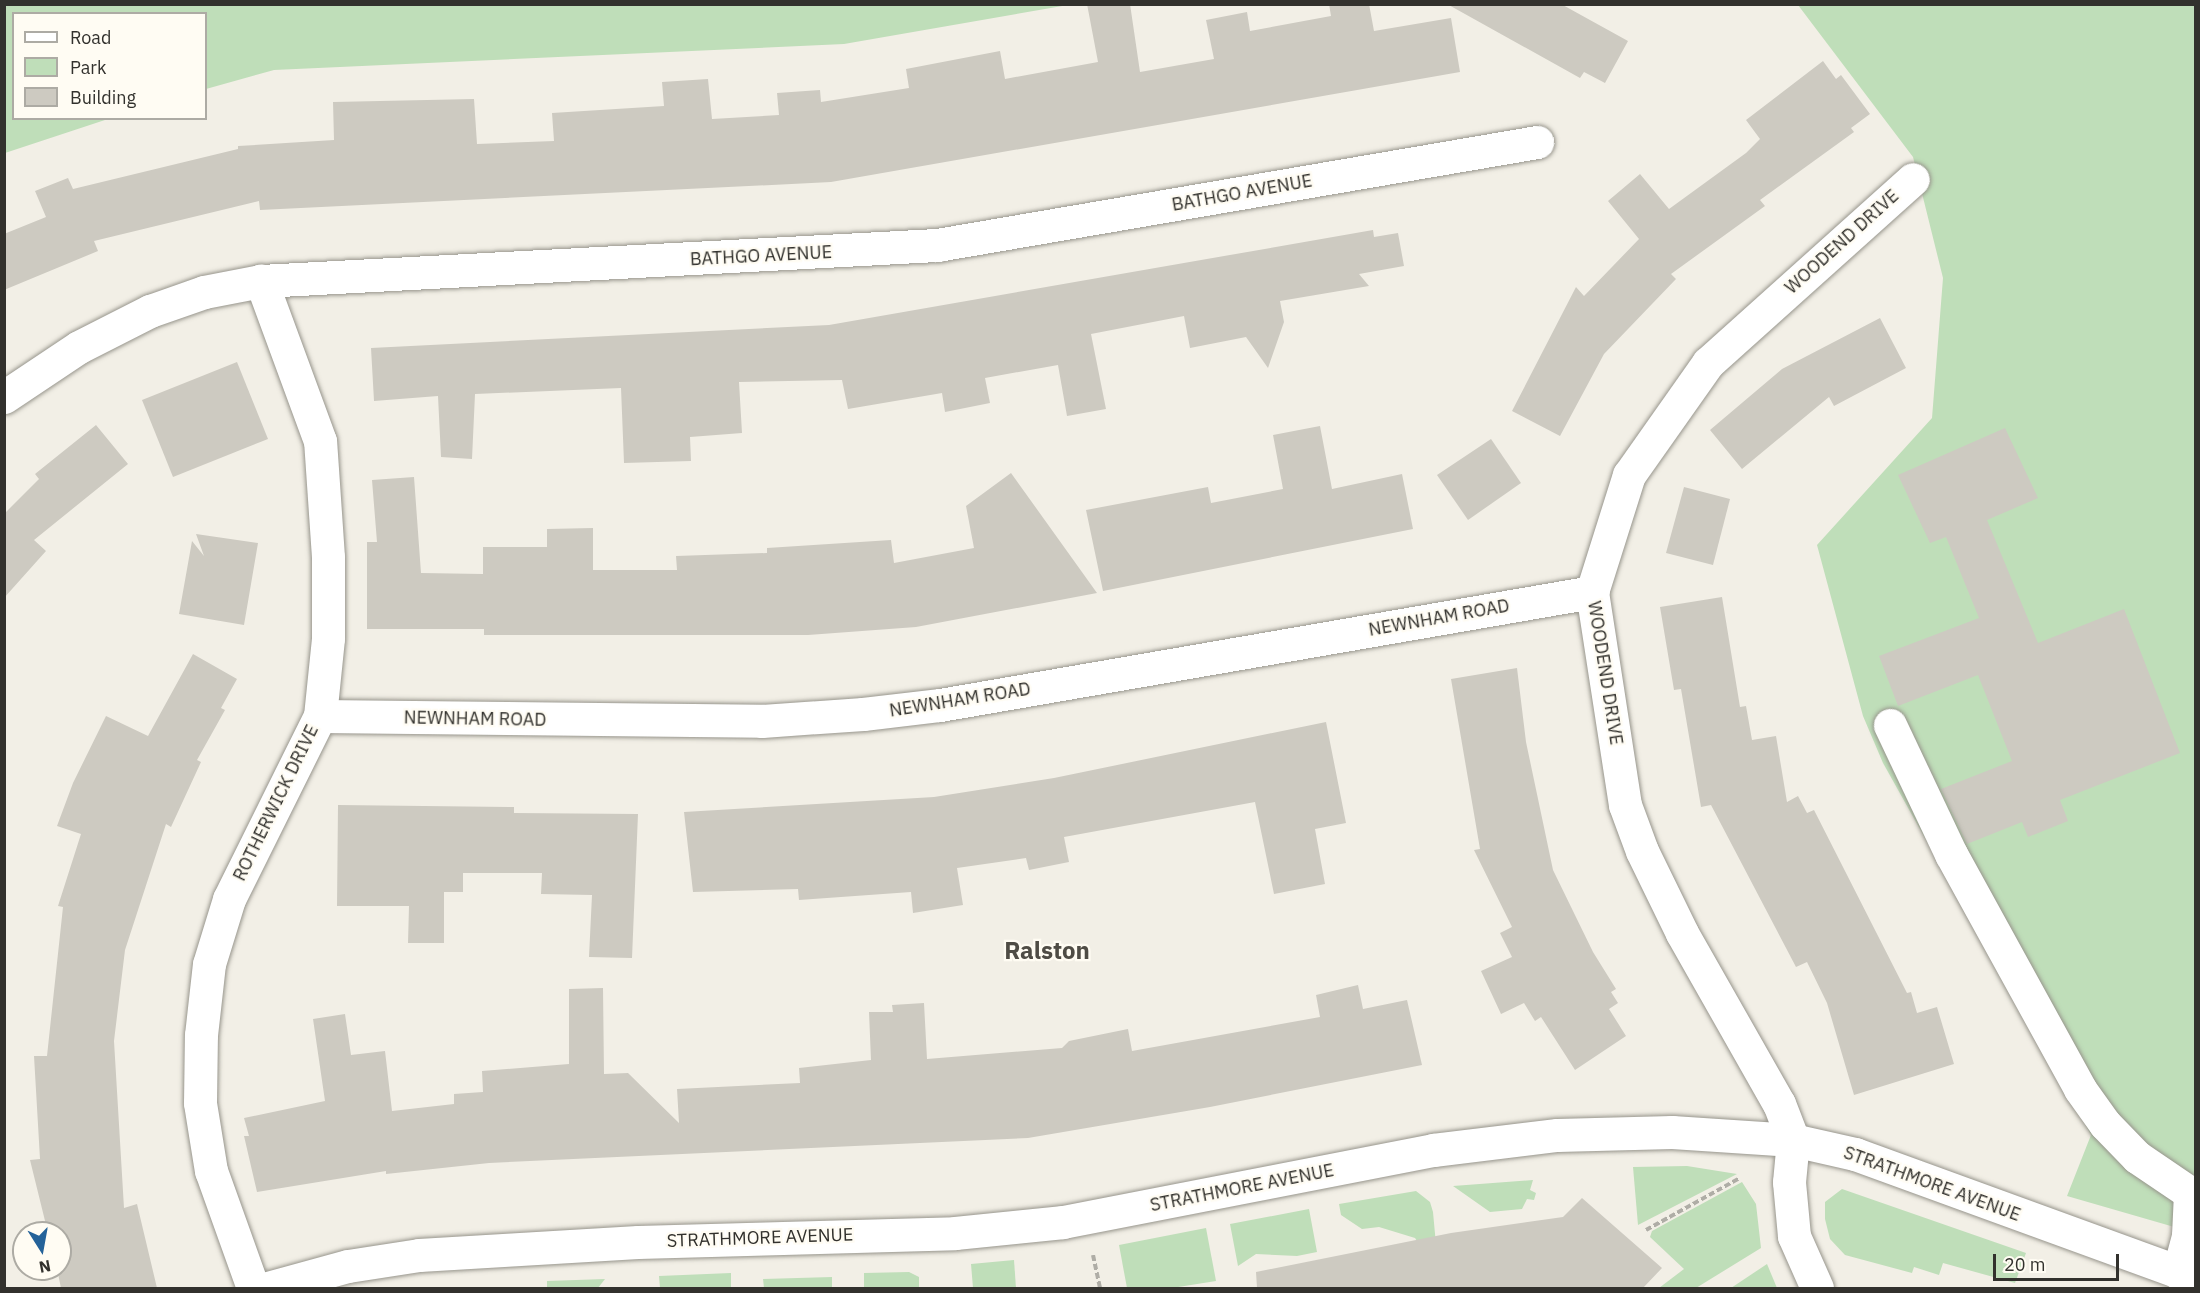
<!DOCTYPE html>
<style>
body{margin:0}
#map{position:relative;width:2200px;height:1293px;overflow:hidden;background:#f2efe6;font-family:"IBM Plex Sans",sans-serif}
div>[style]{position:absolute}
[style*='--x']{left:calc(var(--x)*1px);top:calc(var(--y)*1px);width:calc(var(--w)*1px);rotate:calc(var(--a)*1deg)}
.green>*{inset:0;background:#bfdeb9}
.building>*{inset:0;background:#cdcac1}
.path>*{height:4px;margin-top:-2px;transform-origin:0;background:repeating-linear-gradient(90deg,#afada6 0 6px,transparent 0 9px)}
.roads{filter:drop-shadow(0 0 2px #97958c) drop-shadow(0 0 2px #97958c)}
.minor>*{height:33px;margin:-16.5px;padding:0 16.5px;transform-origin:16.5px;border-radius:16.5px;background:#fff}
span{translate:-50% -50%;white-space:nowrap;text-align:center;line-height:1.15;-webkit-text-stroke:4.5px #fffcf3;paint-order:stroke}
.street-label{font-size:18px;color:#32312d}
.district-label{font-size:24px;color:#4f4c45;font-weight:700}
.frame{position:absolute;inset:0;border:6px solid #32312d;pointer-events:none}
.legend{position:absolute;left:12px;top:12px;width:195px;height:108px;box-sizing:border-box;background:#fffcf3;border:2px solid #adaba4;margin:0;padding:8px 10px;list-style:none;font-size:18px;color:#32312d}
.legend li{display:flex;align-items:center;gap:12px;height:30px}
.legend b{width:30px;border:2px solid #adaba4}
.north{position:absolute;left:12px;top:1221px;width:60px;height:60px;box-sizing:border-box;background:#fffcf3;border:2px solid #adaba4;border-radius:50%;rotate:169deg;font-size:16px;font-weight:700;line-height:24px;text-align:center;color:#32312d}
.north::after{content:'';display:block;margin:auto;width:21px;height:27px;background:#246299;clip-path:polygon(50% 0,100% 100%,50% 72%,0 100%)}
.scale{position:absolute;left:1993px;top:1254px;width:126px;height:27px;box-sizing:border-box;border:3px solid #32312d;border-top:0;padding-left:8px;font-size:18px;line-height:21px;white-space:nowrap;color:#32312d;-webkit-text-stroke:4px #fffcf3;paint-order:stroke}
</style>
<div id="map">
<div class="green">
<div style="clip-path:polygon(4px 5px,5px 4px,1068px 5px,844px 44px,274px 70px,206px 89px,206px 14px,14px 14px,14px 118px,108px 119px,5px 153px)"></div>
<div style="clip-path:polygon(1798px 5px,2195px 5px,2195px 1233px,2067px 1196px,2091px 1135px,1883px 763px,1863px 716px,1817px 545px,1932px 418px,1943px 278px,1913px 157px)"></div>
<div style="clip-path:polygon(1687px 1166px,1737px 1174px,1638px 1225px,1633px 1167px)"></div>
<div style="clip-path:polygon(1533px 1180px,1530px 1190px,1536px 1193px,1534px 1200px,1527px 1199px,1522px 1209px,1490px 1212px,1453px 1186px)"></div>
<div style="clip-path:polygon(1742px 1182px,1756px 1204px,1761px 1248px,1696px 1288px,1659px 1288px,1684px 1269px,1650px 1237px,1652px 1231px)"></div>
<div style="clip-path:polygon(1842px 1189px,2026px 1253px,2015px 1283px,1943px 1263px,1939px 1275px,1914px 1267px,1912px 1273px,1845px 1255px,1830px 1239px,1825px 1219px,1825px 1202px)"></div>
<div style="clip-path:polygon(1416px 1191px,1430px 1202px,1433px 1212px,1440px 1288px,1433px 1288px,1428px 1257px,1415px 1238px,1379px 1227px,1362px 1229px,1341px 1215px,1339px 1204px)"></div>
<div style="clip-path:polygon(1309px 1209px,1317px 1252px,1297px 1256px,1256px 1254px,1238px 1266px,1230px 1224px)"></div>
<div style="clip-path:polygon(1206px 1228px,1216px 1281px,1172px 1288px,1127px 1288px,1119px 1245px)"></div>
<div style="clip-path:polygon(1014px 1260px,1016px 1288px,973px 1288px,971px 1264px)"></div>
<div style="clip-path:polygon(1767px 1264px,1777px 1288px,1731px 1288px)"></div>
<div style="clip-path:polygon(909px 1272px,919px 1277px,919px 1288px,864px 1288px,864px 1273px)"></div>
<div style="clip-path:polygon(731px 1273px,731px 1288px,660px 1288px,659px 1276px)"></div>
<div style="clip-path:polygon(832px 1277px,832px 1288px,764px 1288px,763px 1279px)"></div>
<div style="clip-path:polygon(605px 1279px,598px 1288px,547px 1288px,547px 1281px)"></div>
</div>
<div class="building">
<div style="clip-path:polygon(1087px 4px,1130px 4px,1140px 72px,1214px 59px,1206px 20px,1247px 12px,1250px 31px,1331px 16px,1329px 4px,1369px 4px,1374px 31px,1451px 18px,1460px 72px,831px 182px,260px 210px,259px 201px,94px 241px,98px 251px,4px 290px,4px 234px,46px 217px,35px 191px,68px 178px,73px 189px,238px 149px,238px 146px,334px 140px,333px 102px,474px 99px,477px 144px,554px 141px,552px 113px,664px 106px,662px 82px,708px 79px,712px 119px,779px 115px,777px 93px,820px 90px,821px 102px,909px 88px,906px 69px,1000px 51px,1005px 79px,1098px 62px)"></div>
<div style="clip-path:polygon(1447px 4px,1561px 4px,1628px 41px,1605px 83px,1584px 72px,1580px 78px)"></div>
<div style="clip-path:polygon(1823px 61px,1836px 79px,1841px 75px,1870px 114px,1851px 128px,1854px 132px,1760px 200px,1765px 206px,1671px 274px,1676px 279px,1604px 354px,1560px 436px,1512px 411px,1576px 287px,1584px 296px,1639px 239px,1608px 201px,1640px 174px,1669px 209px,1746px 153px,1760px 139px,1746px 120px)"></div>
<div style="clip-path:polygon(1373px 230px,1374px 237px,1398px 233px,1404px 266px,1359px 274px,1369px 286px,1280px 301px,1284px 322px,1268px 368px,1246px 337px,1190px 348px,1184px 316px,1091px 334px,1106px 409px,1067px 416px,1058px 365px,985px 378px,990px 403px,945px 412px,942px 393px,848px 409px,842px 380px,739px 382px,742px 433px,690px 437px,691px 461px,624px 463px,621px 388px,475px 394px,472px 459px,441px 457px,438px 396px,374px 401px,371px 348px,829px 325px)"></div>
<div style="clip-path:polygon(1880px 318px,1906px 368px,1834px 406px,1829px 397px,1742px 469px,1710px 430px,1782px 369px)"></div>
<div style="clip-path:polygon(237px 362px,268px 439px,173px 477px,142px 400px)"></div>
<div style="clip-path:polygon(96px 425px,128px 464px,34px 540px,46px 551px,4px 598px,4px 514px,39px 479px,35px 474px)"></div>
<div style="clip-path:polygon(1320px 426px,1332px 489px,1402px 474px,1413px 529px,1103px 591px,1086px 510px,1208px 487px,1211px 503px,1283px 489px,1273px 435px)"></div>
<div style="clip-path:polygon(2005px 428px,2038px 498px,1987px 520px,2038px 643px,2124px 609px,2180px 753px,2060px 800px,2068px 821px,2028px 837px,2022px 822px,1967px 844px,1941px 789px,2012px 761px,1978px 675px,1898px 706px,1879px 656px,1979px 618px,1946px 537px,1930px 543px,1898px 475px)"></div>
<div style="clip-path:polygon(1491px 439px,1521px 483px,1468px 520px,1437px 475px)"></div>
<div style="clip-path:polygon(1011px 473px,1097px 593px,916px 627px,808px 635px,484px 635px,484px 629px,367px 629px,367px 542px,377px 542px,372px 480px,414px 477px,421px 573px,483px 574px,483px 547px,547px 547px,547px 529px,593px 528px,593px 570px,677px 570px,676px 556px,767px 553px,767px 548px,891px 540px,894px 563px,974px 548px,966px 506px)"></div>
<div style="clip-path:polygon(1684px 487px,1730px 499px,1713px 565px,1666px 553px)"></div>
<div style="clip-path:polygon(196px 534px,258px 543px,244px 625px,179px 614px,192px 541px,204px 556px)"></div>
<div style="clip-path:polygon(1722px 597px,1740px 707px,1746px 706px,1752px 740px,1776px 736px,1787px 802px,1798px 796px,1807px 813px,1814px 810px,1907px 993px,1911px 992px,1917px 1013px,1937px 1007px,1954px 1064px,1854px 1095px,1827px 1003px,1807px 962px,1796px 967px,1711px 805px,1701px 807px,1681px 689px,1674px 690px,1660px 607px)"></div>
<div style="clip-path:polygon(193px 654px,237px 679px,221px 708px,225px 710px,197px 760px,201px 762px,171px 827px,166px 824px,125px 950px,114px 1041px,124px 1208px,137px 1204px,157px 1288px,61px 1288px,57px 1269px,60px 1269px,60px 1233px,48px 1233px,30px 1160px,40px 1159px,34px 1056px,47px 1056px,63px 907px,58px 906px,81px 834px,57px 826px,73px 783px,106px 716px,148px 736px)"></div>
<div style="clip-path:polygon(1517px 668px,1526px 742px,1553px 870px,1593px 952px,1616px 989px,1611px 992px,1618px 1003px,1609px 1009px,1626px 1036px,1575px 1070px,1541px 1017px,1535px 1021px,1524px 1003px,1501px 1014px,1481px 971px,1512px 957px,1500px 933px,1512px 927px,1474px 850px,1480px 849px,1451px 679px)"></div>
<div style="clip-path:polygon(1326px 722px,1346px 823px,1315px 829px,1325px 884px,1274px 894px,1255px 802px,1064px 837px,1069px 862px,1029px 870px,1026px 858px,957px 868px,963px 905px,913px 913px,911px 892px,799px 900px,798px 889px,693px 892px,684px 812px,934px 797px,1054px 778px)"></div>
<div style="clip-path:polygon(338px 805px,514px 807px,514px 813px,638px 814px,632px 958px,589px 957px,592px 895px,541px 894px,542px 873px,463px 873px,463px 892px,444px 892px,444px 943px,408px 943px,409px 906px,337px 906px)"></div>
<div style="clip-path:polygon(1358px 985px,1363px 1009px,1407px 1000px,1422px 1065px,1210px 1107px,1028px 1138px,489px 1163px,386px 1174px,386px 1171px,257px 1192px,244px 1136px,249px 1136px,244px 1118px,325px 1101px,313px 1019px,345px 1014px,351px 1055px,385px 1051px,392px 1111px,454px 1104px,454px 1094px,483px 1092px,482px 1071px,569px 1064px,569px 989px,603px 988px,604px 1074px,628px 1073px,679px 1123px,677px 1089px,800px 1083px,799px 1068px,871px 1060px,869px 1012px,893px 1012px,892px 1005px,924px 1003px,927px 1059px,1062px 1048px,1069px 1041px,1128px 1029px,1132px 1051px,1320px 1017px,1316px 995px)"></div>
<div style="clip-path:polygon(1582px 1198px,1662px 1268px,1643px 1288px,1257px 1288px,1256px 1272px,1451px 1233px,1563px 1217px)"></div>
</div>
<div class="path">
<div style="--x:1646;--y:1230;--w:107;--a:-29"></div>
<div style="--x:1093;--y:1255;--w:34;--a:78"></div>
</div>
<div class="roads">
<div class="minor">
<div style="--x:4;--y:397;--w:90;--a:-33.7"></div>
<div style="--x:79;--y:347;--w:80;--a:-26.9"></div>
<div style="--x:150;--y:311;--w:57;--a:-19.4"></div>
<div style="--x:204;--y:292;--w:58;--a:-10.9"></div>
<div style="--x:261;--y:281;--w:677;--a:-3.05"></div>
<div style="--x:937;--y:245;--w:609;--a:-9.74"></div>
<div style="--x:320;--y:716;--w:442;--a:0.6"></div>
<div style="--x:762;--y:721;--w:101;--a:-4"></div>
<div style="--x:863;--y:714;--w:78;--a:-6.7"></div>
<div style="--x:940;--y:705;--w:662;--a:-9.83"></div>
<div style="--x:1890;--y:725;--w:143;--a:64.7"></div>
<div style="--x:1951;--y:854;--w:268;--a:61.2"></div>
<div style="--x:2080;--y:1089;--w:43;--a:54.5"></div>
<div style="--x:2105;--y:1124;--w:46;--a:45.9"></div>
<div style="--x:2137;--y:1157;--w:64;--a:34.2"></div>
<div style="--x:2190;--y:1193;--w:43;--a:92.7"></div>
<div style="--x:2188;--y:1236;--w:38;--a:105"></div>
<div style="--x:253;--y:1288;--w:124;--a:-109.7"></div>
<div style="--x:211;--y:1171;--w:69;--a:-99.2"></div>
<div style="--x:200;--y:1103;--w:68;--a:-89.2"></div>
<div style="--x:201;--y:1035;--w:71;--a:-83.6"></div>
<div style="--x:209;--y:964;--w:68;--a:-72.9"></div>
<div style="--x:229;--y:899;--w:204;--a:-63.6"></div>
<div style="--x:320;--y:716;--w:78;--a:-84.1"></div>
<div style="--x:328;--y:638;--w:81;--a:-90"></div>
<div style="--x:328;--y:557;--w:116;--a:-93.9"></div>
<div style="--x:320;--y:441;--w:171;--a:-110.2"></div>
<div style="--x:268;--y:1288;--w:83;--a:-15.4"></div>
<div style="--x:348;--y:1266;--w:72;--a:-8.8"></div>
<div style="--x:419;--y:1255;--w:219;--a:-3.4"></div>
<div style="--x:638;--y:1242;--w:317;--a:-1.6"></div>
<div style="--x:955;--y:1233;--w:109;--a:-5.8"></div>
<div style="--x:1063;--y:1222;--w:377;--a:-11"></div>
<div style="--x:1433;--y:1150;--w:125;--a:-6.9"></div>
<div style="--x:1557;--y:1135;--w:115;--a:-1.5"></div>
<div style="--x:1672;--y:1132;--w:121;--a:3.8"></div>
<div style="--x:1793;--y:1140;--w:64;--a:12.7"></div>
<div style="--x:1855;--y:1154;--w:363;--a:20"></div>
<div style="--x:1817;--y:1288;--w:57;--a:-113.9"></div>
<div style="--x:1794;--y:1236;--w:54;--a:-95.3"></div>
<div style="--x:1789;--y:1182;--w:42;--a:-84.6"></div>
<div style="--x:1793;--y:1140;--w:39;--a:-111"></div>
<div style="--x:1779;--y:1104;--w:197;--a:-119.6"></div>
<div style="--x:1682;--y:933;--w:91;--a:-116"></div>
<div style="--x:1642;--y:851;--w:49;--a:-110.3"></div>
<div style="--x:1625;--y:805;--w:216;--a:-98.8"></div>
<div style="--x:1592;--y:592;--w:123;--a:-72.5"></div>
<div style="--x:1629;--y:475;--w:137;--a:-54.8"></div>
<div style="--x:1708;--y:363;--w:275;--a:-41.9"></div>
</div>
</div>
<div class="street-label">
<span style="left:1242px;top:193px;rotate:-10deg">BATHGO AVENUE</span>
<span style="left:1842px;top:242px;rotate:-42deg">WOODEND DRIVE</span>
<span style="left:761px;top:256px;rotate:-3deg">BATHGO AVENUE</span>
<span style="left:1439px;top:618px;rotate:-10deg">NEWNHAM ROAD</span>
<span style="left:1605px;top:673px;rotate:81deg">WOODEND DRIVE</span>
<span style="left:960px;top:700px;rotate:-9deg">NEWNHAM ROAD</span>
<span style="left:475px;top:719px;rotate:1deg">NEWNHAM ROAD</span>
<span style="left:276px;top:803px;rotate:-64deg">ROTHERWICK DRIVE</span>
<span style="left:1932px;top:1184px;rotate:20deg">STRATHMORE AVENUE</span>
<span style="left:1242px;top:1188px;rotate:-11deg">STRATHMORE AVENUE</span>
<span style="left:760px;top:1238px;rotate:-2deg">STRATHMORE AVENUE</span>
</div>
<div class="district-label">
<span style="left:1047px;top:951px">Ralston</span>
</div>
<div class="frame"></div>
<ul class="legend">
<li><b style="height:8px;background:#fff"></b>Road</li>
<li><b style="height:16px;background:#bfdeb9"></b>Park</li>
<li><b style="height:16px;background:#cdcac1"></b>Building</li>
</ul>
<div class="north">N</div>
<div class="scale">20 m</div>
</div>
